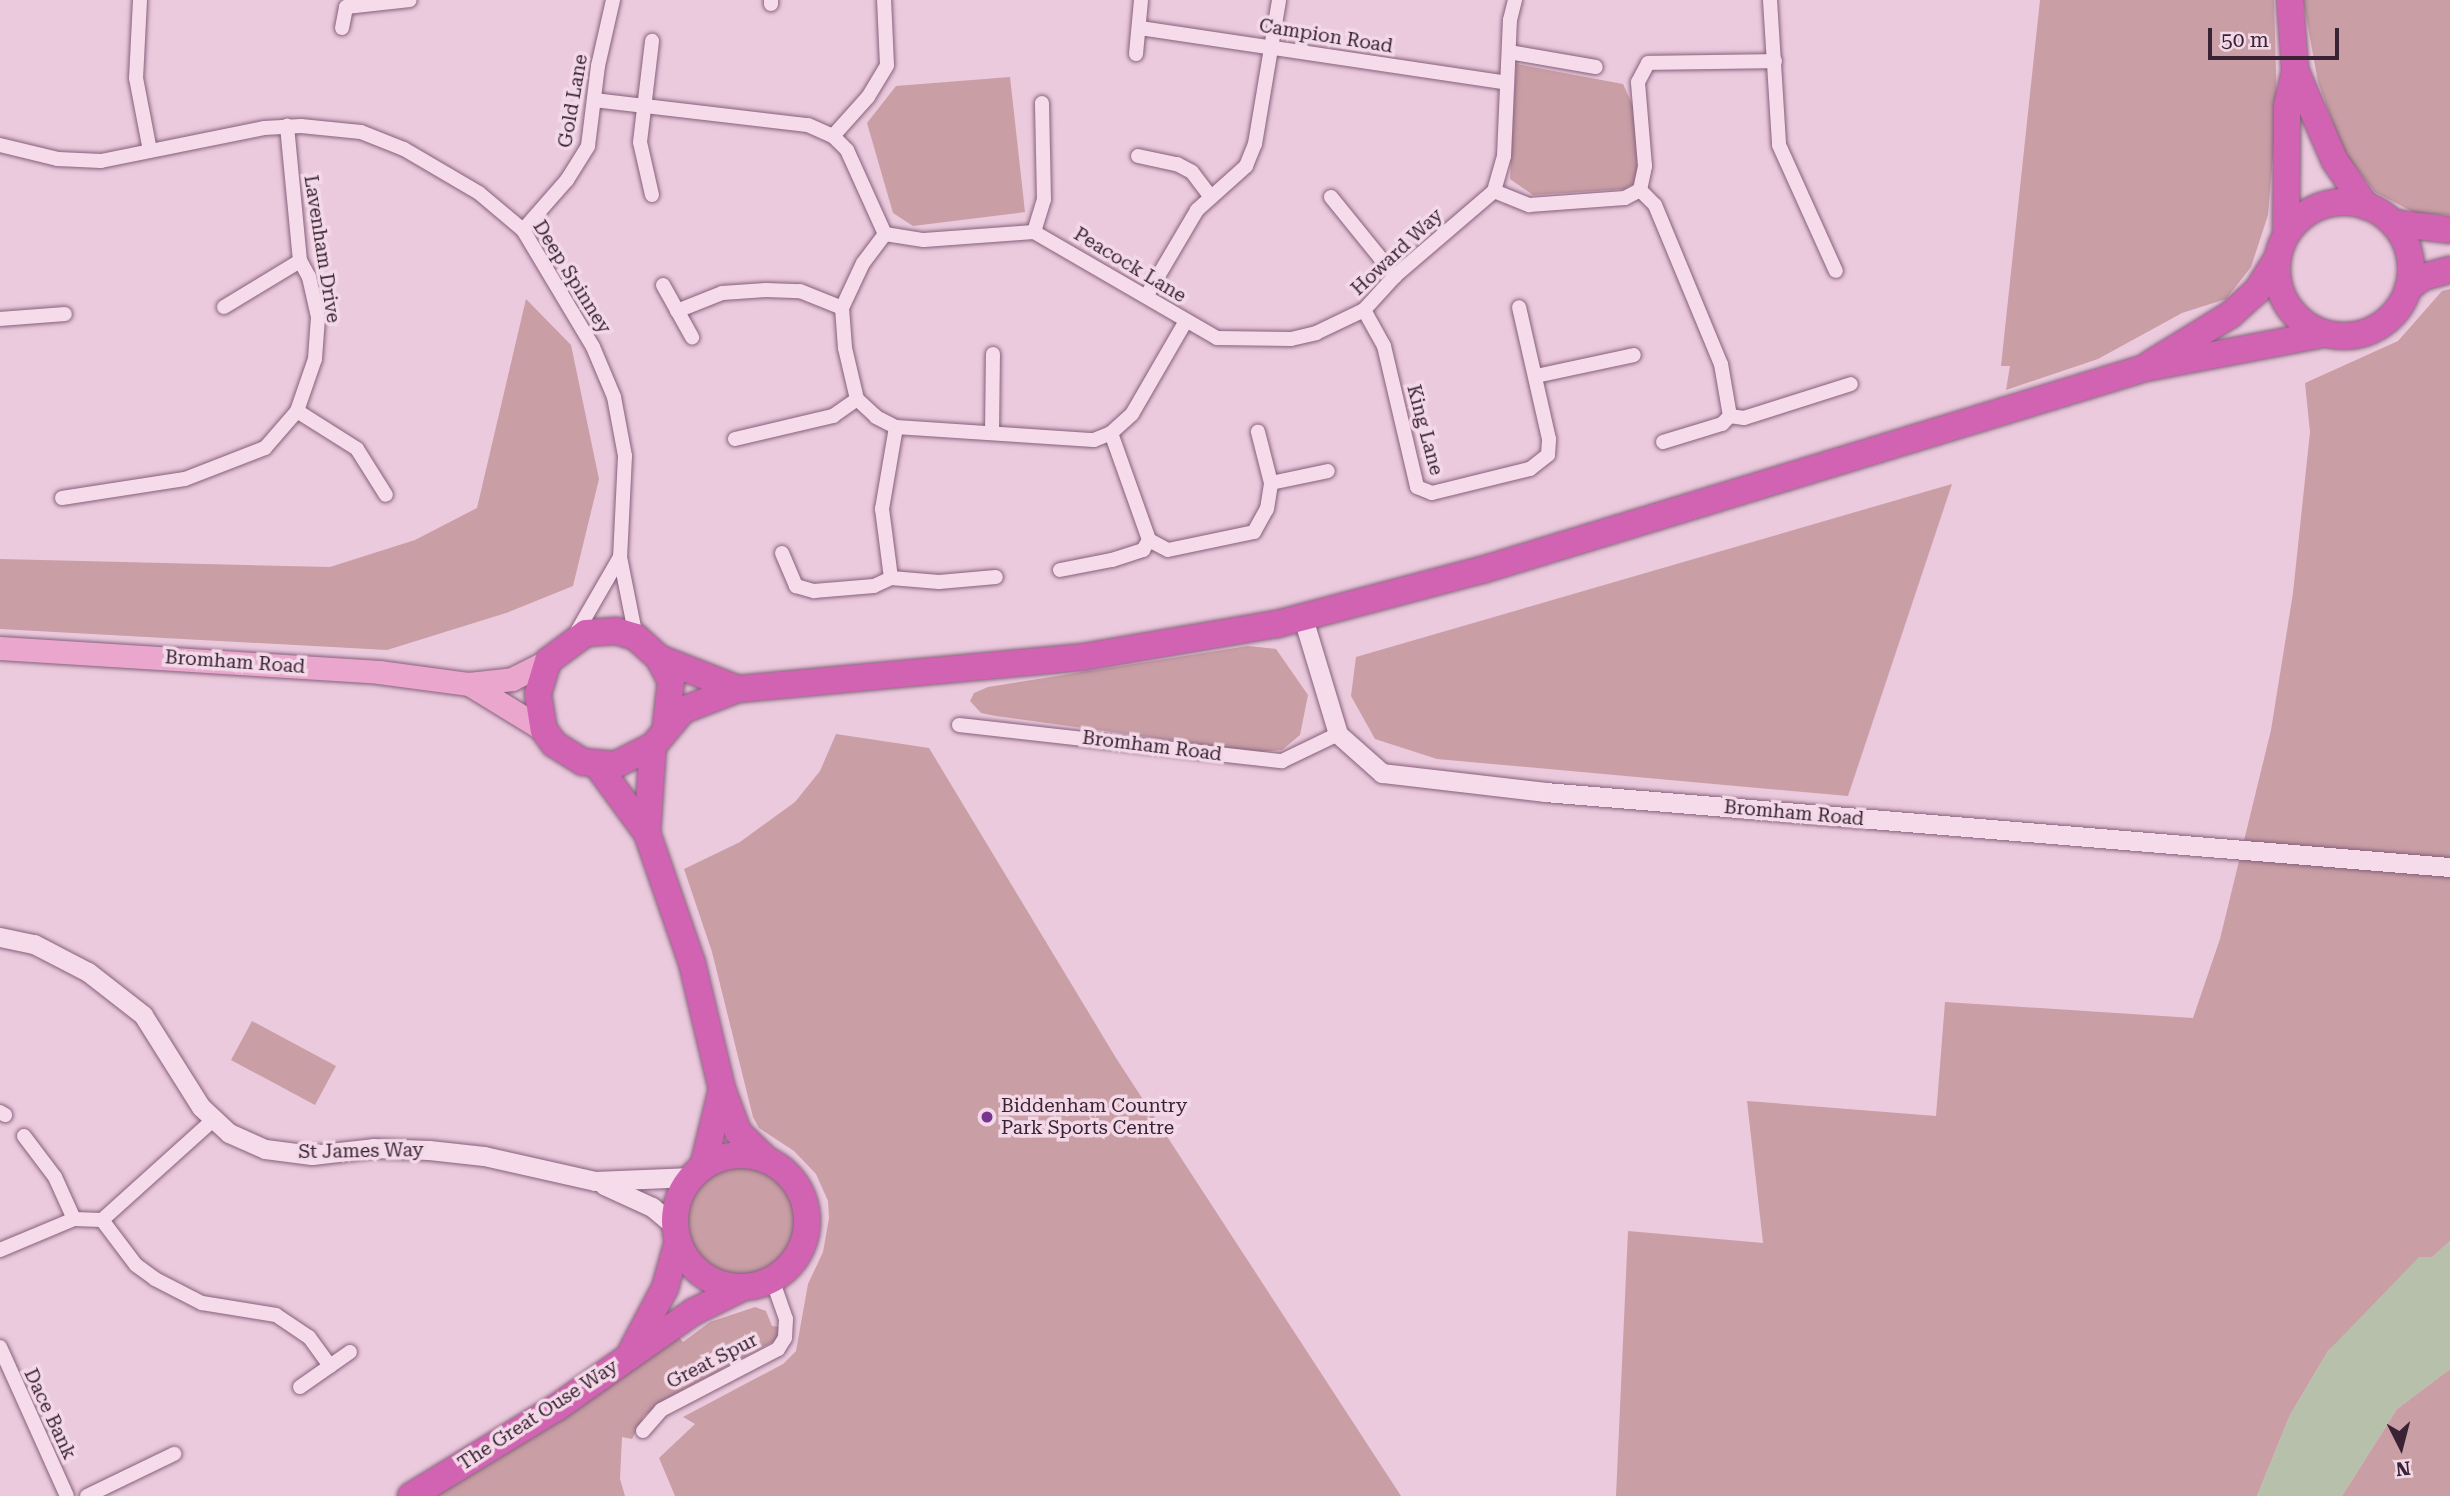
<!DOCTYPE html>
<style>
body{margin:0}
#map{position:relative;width:2450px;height:1496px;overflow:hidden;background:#ebcadd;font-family:"Roboto Serif",serif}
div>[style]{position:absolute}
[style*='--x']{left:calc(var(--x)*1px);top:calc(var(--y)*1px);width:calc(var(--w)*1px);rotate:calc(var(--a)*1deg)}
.green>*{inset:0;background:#c99ea5}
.round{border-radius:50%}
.water>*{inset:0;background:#b6c0aa}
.roads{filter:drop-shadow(0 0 2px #86607c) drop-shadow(0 0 2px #86607c)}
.street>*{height:14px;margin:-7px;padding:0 7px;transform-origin:7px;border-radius:7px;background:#f6dceb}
.secondary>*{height:19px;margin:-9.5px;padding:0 9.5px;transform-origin:9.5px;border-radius:9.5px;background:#f6dceb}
.primary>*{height:23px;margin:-11.5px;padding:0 11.5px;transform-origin:11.5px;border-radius:11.5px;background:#eaa6cd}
.highway>*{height:26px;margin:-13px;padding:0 13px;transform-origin:13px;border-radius:13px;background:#d263b2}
.highway>.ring{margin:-13px;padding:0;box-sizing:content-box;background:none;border:26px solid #d263b2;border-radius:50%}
.dots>*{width:19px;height:19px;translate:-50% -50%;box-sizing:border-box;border:4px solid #f3d9e7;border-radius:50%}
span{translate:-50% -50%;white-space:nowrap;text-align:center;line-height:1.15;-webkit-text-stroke:7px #f3d9e7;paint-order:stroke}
.street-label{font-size:19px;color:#382233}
.poi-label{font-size:19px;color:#382233}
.left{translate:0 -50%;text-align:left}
.north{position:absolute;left:2366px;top:1412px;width:70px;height:70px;-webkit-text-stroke:5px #f3d9e7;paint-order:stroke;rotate:174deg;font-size:19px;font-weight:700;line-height:28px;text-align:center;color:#382233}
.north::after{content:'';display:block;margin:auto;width:24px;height:32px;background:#382233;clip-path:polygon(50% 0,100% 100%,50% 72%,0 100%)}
.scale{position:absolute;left:2208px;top:28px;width:131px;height:32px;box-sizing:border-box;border:4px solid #382233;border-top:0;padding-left:9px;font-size:21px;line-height:24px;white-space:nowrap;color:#382233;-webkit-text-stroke:5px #f3d9e7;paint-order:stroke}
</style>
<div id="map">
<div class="green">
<div style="clip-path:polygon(2040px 0,2274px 0,2277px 107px,2268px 215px,2251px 267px,2226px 299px,2182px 313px,2098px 359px,2006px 390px,2010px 366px,2001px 366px)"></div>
<div style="clip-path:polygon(2303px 0,2450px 0,2450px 215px,2415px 213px,2375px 192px,2343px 151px,2318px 82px)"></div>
<div style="clip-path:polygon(1516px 64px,1623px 84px,1634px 108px,1638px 176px,1633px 184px,1625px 189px,1533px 195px,1510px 179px)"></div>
<div style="clip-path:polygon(1010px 77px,1025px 212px,913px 226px,893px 213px,867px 123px,896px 86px)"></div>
<div style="clip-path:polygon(2450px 289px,2450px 1241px,2328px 1351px,2290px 1415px,2257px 1496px,1616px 1496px,1628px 1231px,1763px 1243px,1747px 1101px,1936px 1116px,1945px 1002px,2193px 1018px,2220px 939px,2271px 730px,2293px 593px,2310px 432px,2305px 383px,2398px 341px,2442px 291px)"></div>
<div style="clip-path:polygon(526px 299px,571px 345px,599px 479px,573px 586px,506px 613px,387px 650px,0 629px,0 559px,330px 567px,415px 540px,477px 508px)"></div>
<div style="clip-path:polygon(1952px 484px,1848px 796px,1437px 759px,1375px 739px,1351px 696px,1356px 657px)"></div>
<div style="clip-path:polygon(1248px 646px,1276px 649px,1308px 695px,1300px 735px,1282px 750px,1258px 752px,996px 716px,981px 713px,970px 701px,974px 693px,988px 687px)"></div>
<div style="clip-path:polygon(836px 734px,929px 748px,1116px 1058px,1401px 1496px,675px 1496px,659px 1458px,695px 1424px,683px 1417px,783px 1364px,796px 1351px,808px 1284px,823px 1252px,829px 1218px,828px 1201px,816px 1174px,794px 1151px,759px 1128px,753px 1117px,712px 952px,684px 869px,740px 842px,795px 802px,820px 771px)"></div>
<div style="clip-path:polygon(252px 1021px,336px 1066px,315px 1105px,231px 1060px)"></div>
<div class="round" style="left:688px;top:1168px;width:106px;height:106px"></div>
<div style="clip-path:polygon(755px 1307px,766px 1311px,772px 1326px,780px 1327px,776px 1340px,664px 1400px,644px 1416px,632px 1439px,622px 1437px,620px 1479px,625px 1496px,436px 1496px,563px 1419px,677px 1335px,683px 1342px,710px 1322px)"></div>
<div style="clip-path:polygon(2450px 1369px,2450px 1496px,2342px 1496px,2397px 1409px)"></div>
</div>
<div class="water">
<div style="clip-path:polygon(2450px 1241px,2450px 1369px,2397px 1409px,2342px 1496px,2257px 1496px,2290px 1415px,2328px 1351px,2419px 1257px,2432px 1257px)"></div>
</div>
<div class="roads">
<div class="street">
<div style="--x:140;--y:0;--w:78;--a:92.9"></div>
<div style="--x:136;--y:78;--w:74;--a:79.1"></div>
<div style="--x:771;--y:0;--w:4;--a:90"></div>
<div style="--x:1770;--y:0;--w:145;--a:86.4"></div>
<div style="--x:1779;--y:145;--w:138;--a:65.7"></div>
<div style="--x:342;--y:28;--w:21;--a:-79"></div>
<div style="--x:346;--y:7;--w:64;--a:-6.2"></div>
<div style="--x:1140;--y:28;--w:370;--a:8.5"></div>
<div style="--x:1509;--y:52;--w:88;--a:9.8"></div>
<div style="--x:1136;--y:54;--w:54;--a:-84.7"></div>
<div style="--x:594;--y:100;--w:215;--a:6.7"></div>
<div style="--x:808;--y:125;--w:27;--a:24"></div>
<div style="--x:833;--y:136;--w:20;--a:45"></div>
<div style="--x:847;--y:150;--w:92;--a:65.7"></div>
<div style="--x:885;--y:234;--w:39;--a:9"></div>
<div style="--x:924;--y:240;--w:110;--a:-4.2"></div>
<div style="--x:1034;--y:232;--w:211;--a:30.1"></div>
<div style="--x:1217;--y:338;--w:74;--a:0.8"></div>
<div style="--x:1291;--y:339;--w:26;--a:-13"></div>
<div style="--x:1316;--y:333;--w:53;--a:-25.6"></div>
<div style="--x:1364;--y:310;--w:46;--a:-47.6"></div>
<div style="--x:1395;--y:276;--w:130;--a:-40.6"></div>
<div style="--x:1494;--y:191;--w:36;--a:-74"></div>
<div style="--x:1504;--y:156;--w:136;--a:-87.5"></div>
<div style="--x:1510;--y:20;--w:21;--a:-76"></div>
<div style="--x:833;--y:136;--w:52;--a:-48.1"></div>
<div style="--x:868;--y:97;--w:37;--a:-59"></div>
<div style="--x:887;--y:65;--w:65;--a:-92.6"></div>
<div style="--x:0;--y:145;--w:60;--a:13.6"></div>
<div style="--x:58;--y:159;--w:43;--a:2.7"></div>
<div style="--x:101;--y:161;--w:166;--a:-11.4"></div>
<div style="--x:264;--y:128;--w:37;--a:-3"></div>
<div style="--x:301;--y:126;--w:60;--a:5.7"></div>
<div style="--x:361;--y:132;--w:46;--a:21.6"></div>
<div style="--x:404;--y:149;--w:87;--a:30.4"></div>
<div style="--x:479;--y:193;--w:57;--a:40.1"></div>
<div style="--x:523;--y:230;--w:136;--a:59.1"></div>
<div style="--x:593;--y:347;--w:54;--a:67.2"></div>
<div style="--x:614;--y:397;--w:60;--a:79.4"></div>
<div style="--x:625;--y:456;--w:101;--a:92.8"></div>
<div style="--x:620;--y:557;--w:82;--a:78.7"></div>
<div style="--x:1138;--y:156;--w:40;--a:12"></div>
<div style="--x:1177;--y:164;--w:17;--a:28"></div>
<div style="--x:1192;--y:172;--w:30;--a:53"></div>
<div style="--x:1640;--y:190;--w:25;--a:-78"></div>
<div style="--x:1645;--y:166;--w:84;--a:-94.8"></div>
<div style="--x:1638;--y:82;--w:21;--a:-62"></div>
<div style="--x:1648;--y:63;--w:127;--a:-0.9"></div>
<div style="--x:1494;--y:191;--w:38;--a:22"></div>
<div style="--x:1529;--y:205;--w:96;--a:-4.2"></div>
<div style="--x:1625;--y:198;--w:17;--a:-28"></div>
<div style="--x:1640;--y:190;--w:21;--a:45"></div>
<div style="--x:1655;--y:205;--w:172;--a:67.5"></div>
<div style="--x:1721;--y:364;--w:53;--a:80.2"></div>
<div style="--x:652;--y:195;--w:54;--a:-102.8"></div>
<div style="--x:640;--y:142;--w:102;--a:-83.2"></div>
<div style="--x:1331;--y:197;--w:102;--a:51"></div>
<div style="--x:523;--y:230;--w:67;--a:-48.7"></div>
<div style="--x:567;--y:180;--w:40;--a:-58"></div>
<div style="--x:588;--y:146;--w:81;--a:-82.9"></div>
<div style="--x:598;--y:66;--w:68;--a:-77.2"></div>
<div style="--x:1034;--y:232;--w:34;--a:-73"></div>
<div style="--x:1044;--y:200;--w:97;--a:-91.2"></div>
<div style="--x:885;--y:234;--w:36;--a:127"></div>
<div style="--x:863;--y:263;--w:50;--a:115"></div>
<div style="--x:842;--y:308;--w:40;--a:85.7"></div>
<div style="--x:845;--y:348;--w:52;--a:76.8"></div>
<div style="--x:857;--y:399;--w:26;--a:43"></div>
<div style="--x:876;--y:417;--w:22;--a:27"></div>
<div style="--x:896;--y:427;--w:198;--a:3.8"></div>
<div style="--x:1094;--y:440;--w:18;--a:-22"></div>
<div style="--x:1111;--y:433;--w:28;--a:-42"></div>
<div style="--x:1132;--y:414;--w:108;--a:-59.9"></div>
<div style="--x:663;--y:285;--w:60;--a:60.9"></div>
<div style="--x:1147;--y:295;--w:99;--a:-59.5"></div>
<div style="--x:1197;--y:210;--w:66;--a:-41.9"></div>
<div style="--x:1246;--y:166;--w:24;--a:-68"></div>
<div style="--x:1255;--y:144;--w:146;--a:-80.5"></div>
<div style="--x:224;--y:307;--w:89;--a:-31.2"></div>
<div style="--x:1364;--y:310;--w:41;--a:60.9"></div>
<div style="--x:1384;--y:346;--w:145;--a:76.8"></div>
<div style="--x:1417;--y:487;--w:16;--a:22"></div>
<div style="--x:1432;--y:493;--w:101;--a:-13.8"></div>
<div style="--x:1530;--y:469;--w:23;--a:-38"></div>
<div style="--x:1548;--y:455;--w:16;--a:-86"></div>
<div style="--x:1549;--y:439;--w:135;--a:-102.8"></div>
<div style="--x:677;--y:311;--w:48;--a:-21.8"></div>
<div style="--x:722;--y:293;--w:44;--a:-3.9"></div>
<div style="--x:766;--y:290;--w:34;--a:2"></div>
<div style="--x:800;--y:291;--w:45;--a:22"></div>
<div style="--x:0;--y:319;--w:65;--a:-4.4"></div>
<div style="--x:1536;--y:376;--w:100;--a:-12.1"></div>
<div style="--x:297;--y:411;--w:71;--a:32.3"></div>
<div style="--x:357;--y:449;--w:54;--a:57.8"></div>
<div style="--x:1730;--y:416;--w:14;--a:8"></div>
<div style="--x:1744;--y:418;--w:112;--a:-17.6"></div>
<div style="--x:992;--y:433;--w:79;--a:-89.3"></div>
<div style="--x:1111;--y:433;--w:114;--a:70.4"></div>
<div style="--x:1149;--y:540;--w:21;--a:28"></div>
<div style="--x:1168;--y:550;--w:88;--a:-11.8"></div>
<div style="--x:1254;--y:532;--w:26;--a:-61"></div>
<div style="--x:1267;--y:509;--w:26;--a:-81"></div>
<div style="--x:1271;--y:483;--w:53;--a:-104.3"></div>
<div style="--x:735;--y:439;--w:101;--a:-13.2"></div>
<div style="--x:833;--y:416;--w:29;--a:-35"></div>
<div style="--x:1663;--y:442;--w:62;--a:-17"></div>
<div style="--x:1722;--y:424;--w:11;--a:-45"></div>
<div style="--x:1271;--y:483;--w:58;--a:-11.9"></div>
<div style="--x:62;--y:498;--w:124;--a:-8.8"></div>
<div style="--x:185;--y:479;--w:86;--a:-21.2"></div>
<div style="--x:265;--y:448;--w:49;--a:-49.1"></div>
<div style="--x:297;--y:411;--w:55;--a:-70.9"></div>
<div style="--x:315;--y:359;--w:42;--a:-85.9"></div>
<div style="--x:318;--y:317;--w:41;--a:-102.7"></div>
<div style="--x:309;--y:277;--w:18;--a:-119"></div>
<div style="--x:300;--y:261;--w:136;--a:-95.5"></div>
<div style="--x:782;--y:553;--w:36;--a:67"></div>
<div style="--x:796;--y:586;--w:19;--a:16"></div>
<div style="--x:814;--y:591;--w:60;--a:-4.8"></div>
<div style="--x:874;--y:586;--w:19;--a:-25"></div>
<div style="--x:891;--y:578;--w:48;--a:4.8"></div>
<div style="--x:939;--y:582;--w:57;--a:-5"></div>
<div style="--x:1060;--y:570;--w:53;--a:-10.9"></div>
<div style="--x:1112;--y:560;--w:33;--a:-18"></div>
<div style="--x:1143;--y:550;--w:12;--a:-59"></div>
<div style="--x:891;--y:578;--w:70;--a:-97.4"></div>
<div style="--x:882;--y:509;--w:83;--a:-80.3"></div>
<div style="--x:575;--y:635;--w:90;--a:-60"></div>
<div style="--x:959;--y:725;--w:325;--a:6.4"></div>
<div style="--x:1282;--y:761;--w:62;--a:-25.7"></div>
<div style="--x:0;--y:1112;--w:6;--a:31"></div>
<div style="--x:24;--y:1136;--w:51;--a:52.9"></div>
<div style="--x:55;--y:1177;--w:46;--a:65.7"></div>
<div style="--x:102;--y:1220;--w:56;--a:52.9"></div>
<div style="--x:136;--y:1265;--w:24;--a:36"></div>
<div style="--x:155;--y:1279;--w:53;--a:27.1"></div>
<div style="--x:202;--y:1303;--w:75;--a:9.2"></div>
<div style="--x:276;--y:1315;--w:40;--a:34"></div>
<div style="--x:309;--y:1337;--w:36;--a:54"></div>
<div style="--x:0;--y:1250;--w:80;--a:-22.7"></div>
<div style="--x:74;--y:1219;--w:28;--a:2"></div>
<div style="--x:102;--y:1220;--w:151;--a:-42"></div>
<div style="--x:0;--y:1347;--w:163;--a:65.8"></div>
<div style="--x:300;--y:1387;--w:61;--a:-35"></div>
<div style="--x:643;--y:1431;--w:28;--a:-49"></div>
<div style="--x:661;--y:1410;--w:132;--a:-27.5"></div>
<div style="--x:778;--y:1349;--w:13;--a:-58"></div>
<div style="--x:785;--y:1338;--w:19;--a:-87"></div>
<div style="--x:786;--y:1319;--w:42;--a:-109.3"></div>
<div style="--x:87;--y:1496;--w:97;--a:-25.8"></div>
</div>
<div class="secondary">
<div style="--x:1303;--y:618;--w:121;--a:73.2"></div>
<div style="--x:1338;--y:734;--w:59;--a:41.6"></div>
<div style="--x:1382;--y:773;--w:164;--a:6.6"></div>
<div style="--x:1545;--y:792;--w:908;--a:4.74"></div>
<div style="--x:0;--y:937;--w:35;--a:12"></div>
<div style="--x:34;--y:944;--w:61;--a:27.4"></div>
<div style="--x:88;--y:972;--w:70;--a:38"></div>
<div style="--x:143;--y:1015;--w:109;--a:57.8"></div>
<div style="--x:201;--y:1107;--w:38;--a:43"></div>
<div style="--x:229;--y:1133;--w:39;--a:24"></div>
<div style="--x:265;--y:1149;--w:47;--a:7.3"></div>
<div style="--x:312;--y:1155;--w:61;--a:-6.5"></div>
<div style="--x:373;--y:1148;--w:56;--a:2"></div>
<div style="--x:429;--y:1150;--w:55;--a:6.2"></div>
<div style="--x:484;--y:1156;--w:114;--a:12.7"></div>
<div style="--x:595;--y:1181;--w:97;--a:-2.4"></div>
<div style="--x:604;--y:1185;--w:53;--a:24.6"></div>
<div style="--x:652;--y:1207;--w:30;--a:40"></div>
</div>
<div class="primary">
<div style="--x:0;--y:648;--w:380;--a:3.6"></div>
<div style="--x:379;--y:672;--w:91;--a:7.6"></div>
<div style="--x:469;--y:684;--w:43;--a:-6.6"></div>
<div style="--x:512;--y:679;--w:40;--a:-26.6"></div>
<div style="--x:469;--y:684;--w:88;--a:31.5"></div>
</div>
<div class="highway">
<div style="--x:2295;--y:70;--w:99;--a:66.3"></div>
<div style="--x:2335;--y:161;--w:55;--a:55.4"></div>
<div class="ring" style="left:2277px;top:202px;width:108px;height:108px"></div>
<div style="--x:2393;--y:223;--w:57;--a:7"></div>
<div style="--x:2286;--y:233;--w:127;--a:-89.5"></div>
<div style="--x:2287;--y:106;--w:37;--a:-77"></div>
<div style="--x:2295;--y:70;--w:70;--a:-94.1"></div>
<div style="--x:2408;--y:288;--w:19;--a:-36"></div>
<div style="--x:2423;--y:277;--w:28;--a:-15"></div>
<div style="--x:2150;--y:364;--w:94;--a:-31.5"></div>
<div style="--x:2230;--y:315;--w:36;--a:-42"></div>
<div style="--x:2257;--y:291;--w:36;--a:-58"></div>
<div style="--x:659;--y:658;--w:85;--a:21.4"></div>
<div style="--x:666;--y:725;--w:44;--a:-83.5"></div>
<div style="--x:671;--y:681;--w:26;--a:-118"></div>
<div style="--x:659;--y:658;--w:31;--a:-138"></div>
<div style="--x:636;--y:637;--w:21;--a:-163"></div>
<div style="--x:616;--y:631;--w:30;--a:176"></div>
<div style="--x:586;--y:633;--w:47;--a:143.6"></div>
<div style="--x:548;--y:661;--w:34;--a:107"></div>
<div style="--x:538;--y:694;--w:36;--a:81"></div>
<div style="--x:544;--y:730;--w:17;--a:54"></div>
<div style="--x:554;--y:744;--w:34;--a:32"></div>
<div style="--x:583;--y:762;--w:32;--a:5"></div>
<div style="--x:615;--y:765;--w:42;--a:-26.6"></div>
<div style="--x:653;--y:746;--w:47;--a:-50.2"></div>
<div style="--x:683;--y:710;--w:59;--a:-20.9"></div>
<div style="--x:738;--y:689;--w:346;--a:-5.3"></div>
<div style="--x:1083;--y:657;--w:197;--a:-9.7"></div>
<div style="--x:1277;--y:624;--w:212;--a:-14.8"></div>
<div style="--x:1482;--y:570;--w:693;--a:-16.94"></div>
<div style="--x:2145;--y:368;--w:182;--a:-10.8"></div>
<div style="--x:597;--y:765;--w:84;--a:53.7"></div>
<div style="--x:647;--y:833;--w:138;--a:70.9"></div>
<div style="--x:692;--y:963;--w:130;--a:76.6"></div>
<div style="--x:722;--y:1089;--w:46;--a:69.6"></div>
<div style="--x:738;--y:1132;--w:40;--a:44"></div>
<div style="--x:647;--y:833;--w:87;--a:-86.1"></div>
<div class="ring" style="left:675px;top:1155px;width:106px;height:106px"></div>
<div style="--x:703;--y:1167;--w:80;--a:-76.3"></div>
<div style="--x:632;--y:1350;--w:70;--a:-62"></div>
<div style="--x:665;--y:1288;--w:49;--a:-74.5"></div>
<div style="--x:411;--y:1496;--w:170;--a:-31.3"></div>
<div style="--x:556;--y:1408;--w:167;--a:-35"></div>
<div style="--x:693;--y:1312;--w:57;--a:-26.1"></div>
</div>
</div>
<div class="dots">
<div style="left:987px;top:1117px;background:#773590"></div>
</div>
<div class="street-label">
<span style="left:1326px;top:36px;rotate:9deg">Campion Road</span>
<span style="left:573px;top:101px;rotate:-80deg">Gold Lane</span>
<span style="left:322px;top:249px;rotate:81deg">Lavenham Drive</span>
<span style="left:1397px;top:252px;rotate:-43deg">Howard Way</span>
<span style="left:1130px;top:265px;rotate:31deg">Peacock Lane</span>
<span style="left:572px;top:277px;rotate:58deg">Deep Spinney</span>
<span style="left:1425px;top:430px;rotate:75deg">King Lane</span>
<span style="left:235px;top:662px;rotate:4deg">Bromham Road</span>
<span style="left:1152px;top:746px;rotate:7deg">Bromham Road</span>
<span style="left:1794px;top:813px;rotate:5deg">Bromham Road</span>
<span style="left:361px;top:1151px;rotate:-1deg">St James Way</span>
<span style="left:712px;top:1361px;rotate:-27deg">Great Spur</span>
<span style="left:50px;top:1414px;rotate:65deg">Dace Bank</span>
<span style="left:538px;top:1415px;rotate:-33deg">The Great Ouse Way</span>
</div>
<div class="poi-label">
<span class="left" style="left:1001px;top:1117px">Biddenham Country<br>Park Sports Centre</span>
</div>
<div class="north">N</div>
<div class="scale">50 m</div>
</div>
